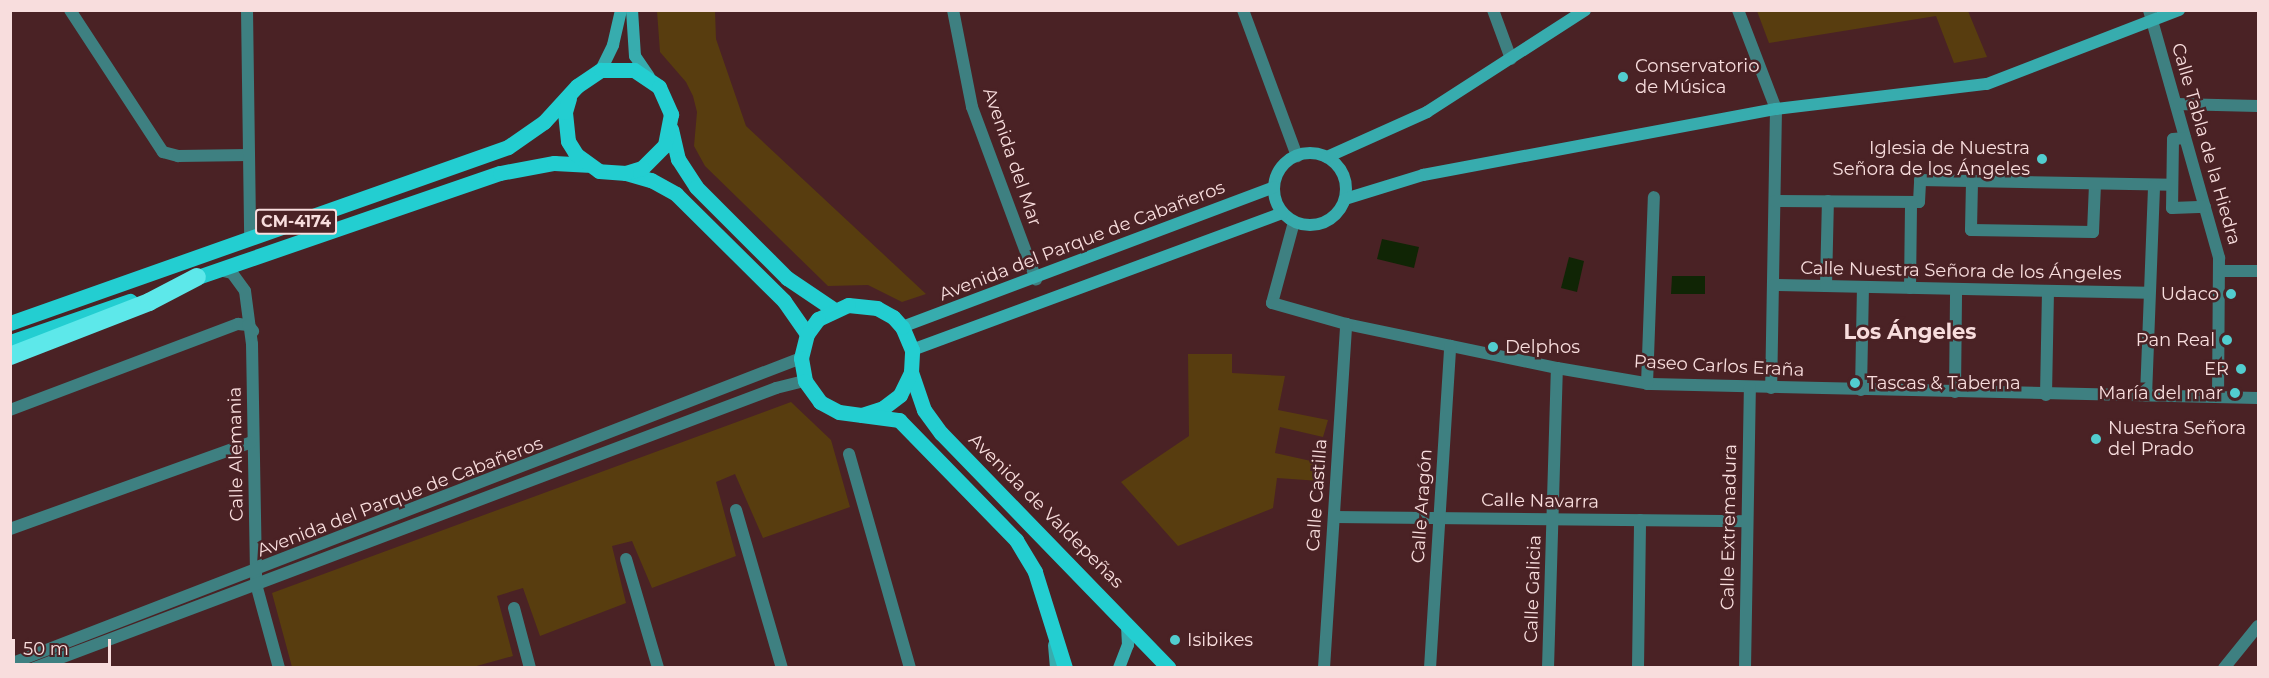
<!DOCTYPE html>
<meta charset="utf-8">
<style>
body{margin:0}
#map{position:relative;width:2269px;height:678px;overflow:hidden;background:#4a2225;font-family:Montserrat,sans-serif}
div>[style]{position:absolute}
[style*='--x']{left:calc(var(--x)*1px);top:calc(var(--y)*1px);width:calc(var(--w)*1px);rotate:calc(var(--a)*1deg)}
.green>*{inset:0;background:#583d0f}
.water>*{inset:0;background:#102505}
.street>*{height:12px;margin:-6px;padding:0 6px;transform-origin:6px;border-radius:6px;background:#3e8081}
.secondary>*{height:12px;margin:-6px;padding:0 6px;transform-origin:6px;border-radius:6px;background:#37acae}
.secondary>.ring{margin:-6px;padding:0;box-sizing:content-box;background:none;border:12px solid #37acae;border-radius:50%}
.primary>*{height:15px;margin:-7.5px;padding:0 7.5px;transform-origin:7.5px;border-radius:7.5px;background:#23ced1}
.highway>*{height:18px;margin:-9px;padding:0 9px;transform-origin:9px;border-radius:9px;background:#5de8ea}
.dots>*{width:16px;height:16px;translate:-50% -50%;box-sizing:border-box;border:3px solid #4a2225;border-radius:50%}
span{translate:-50% -50%;white-space:nowrap;text-align:center;line-height:1.15;-webkit-text-stroke:5px #4a2225;paint-order:stroke}
.shield-label span{padding:2px 4px;background:#4a2225;border:2px solid;border-radius:4px;-webkit-text-stroke-width:0}
.shield-label{font-size:16px;color:#f8dddd;font-weight:700}
.poi-label{font-size:18px;color:#f8dddd}
.left{translate:0 -50%;text-align:left}
.right{translate:-100% -50%;text-align:right}
.street-label{font-size:18px;color:#f8dddd}
.quarter-label{font-size:21px;color:#f8dddd;font-weight:700}
.frame{position:absolute;inset:0;border:12px solid #f8dddd;pointer-events:none}
.scale{position:absolute;left:12px;top:639px;width:99px;height:27px;box-sizing:border-box;border:3px solid #f8dddd;border-top:0;padding-left:8px;font-size:18px;line-height:21px;white-space:nowrap;color:#f8dddd;-webkit-text-stroke:4px #4a2225;paint-order:stroke}
</style>
<div id="map">
<div class="green">
<div style="clip-path:polygon(657px 11px,715px 11px,716px 39px,746px 126px,926px 294px,902px 302px,868px 285px,828px 286px,705px 166px,694px 146px,697px 112px,693px 96px,686px 82px,660px 52px)"></div>
<div style="clip-path:polygon(1757px 11px,1968px 11px,1987px 57px,1954px 63px,1936px 16px,1769px 43px)"></div>
<div style="clip-path:polygon(1188px 354px,1232px 354px,1232px 373px,1285px 376px,1278px 410px,1328px 420px,1323px 437px,1280px 427px,1275px 453px,1320px 463px,1320px 481px,1277px 478px,1273px 508px,1178px 546px,1121px 482px,1189px 436px)"></div>
<div style="clip-path:polygon(791px 402px,831px 440px,850px 507px,763px 538px,735px 474px,716px 482px,736px 556px,652px 588px,632px 541px,612px 546px,626px 603px,540px 636px,523px 588px,497px 596px,513px 656px,473px 667px,292px 667px,272px 593px)"></div>
</div>
<div class="water">
<div style="clip-path:polygon(1382px 239px,1419px 247px,1414px 268px,1377px 259px)"></div>
<div style="clip-path:polygon(1569px 257px,1584px 261px,1577px 292px,1561px 288px)"></div>
<div style="clip-path:polygon(1672px 276px,1705px 276px,1705px 294px,1671px 294px)"></div>
</div>
<div class="street">
<div style="--x:70;--y:10;--w:170;--a:56.8"></div>
<div style="--x:163;--y:152;--w:16;--a:15"></div>
<div style="--x:178;--y:156;--w:71;--a:-0.8"></div>
<div style="--x:247;--y:10;--w:228;--a:89.2"></div>
<div style="--x:953;--y:10;--w:99;--a:78.9"></div>
<div style="--x:972;--y:107;--w:184;--a:69.6"></div>
<div style="--x:1243;--y:10;--w:156;--a:69.7"></div>
<div style="--x:1493;--y:10;--w:52;--a:69.8"></div>
<div style="--x:1738;--y:10;--w:106;--a:69"></div>
<div style="--x:1776;--y:109;--w:279;--a:91"></div>
<div style="--x:2149;--y:10;--w:258;--a:74.2"></div>
<div style="--x:2219;--y:258;--w:139;--a:90.4"></div>
<div style="--x:2176;--y:104;--w:82;--a:1.4"></div>
<div style="--x:2185;--y:138;--w:12;--a:175"></div>
<div style="--x:2173;--y:139;--w:69;--a:90.8"></div>
<div style="--x:2172;--y:208;--w:33;--a:-2"></div>
<div style="--x:1972;--y:182;--w:48;--a:91.2"></div>
<div style="--x:1971;--y:230;--w:122;--a:0.9"></div>
<div style="--x:2093;--y:232;--w:48;--a:-87.6"></div>
<div style="--x:1775;--y:201;--w:144;--a:0.4"></div>
<div style="--x:1919;--y:202;--w:22;--a:-87"></div>
<div style="--x:1920;--y:180;--w:252;--a:1.1"></div>
<div style="--x:1294;--y:222;--w:84;--a:105.2"></div>
<div style="--x:1272;--y:303;--w:77;--a:15.8"></div>
<div style="--x:1346;--y:324;--w:216;--a:11.8"></div>
<div style="--x:1557;--y:368;--w:95;--a:9.7"></div>
<div style="--x:1651;--y:384;--w:607;--a:1.32"></div>
<div style="--x:219;--y:270;--w:13;--a:13"></div>
<div style="--x:232;--y:273;--w:22;--a:54"></div>
<div style="--x:245;--y:291;--w:53;--a:82.5"></div>
<div style="--x:252;--y:344;--w:240;--a:89"></div>
<div style="--x:256;--y:584;--w:87;--a:74.7"></div>
<div style="--x:2219;--y:271;--w:39;--a:0"></div>
<div style="--x:1774;--y:285;--w:374;--a:1.2"></div>
<div style="--x:1826;--y:286;--w:85;--a:-88.7"></div>
<div style="--x:1910;--y:288;--w:86;--a:-89.3"></div>
<div style="--x:1647;--y:384;--w:187;--a:-87.9"></div>
<div style="--x:1861;--y:390;--w:103;--a:-88.9"></div>
<div style="--x:1955;--y:392;--w:103;--a:-89.4"></div>
<div style="--x:2046;--y:395;--w:104;--a:-88.9"></div>
<div style="--x:2146;--y:396;--w:211;--a:-87.8"></div>
<div style="--x:10;--y:410;--w:244;--a:-20.7"></div>
<div style="--x:238;--y:324;--w:10;--a:6"></div>
<div style="--x:248;--y:325;--w:8;--a:50"></div>
<div style="--x:849;--y:454;--w:223;--a:74.1"></div>
<div style="--x:736;--y:510;--w:165;--a:73.8"></div>
<div style="--x:1334;--y:517;--w:413;--a:0.6"></div>
<div style="--x:10;--y:529;--w:256;--a:-19.8"></div>
<div style="--x:626;--y:559;--w:114;--a:73.6"></div>
<div style="--x:514;--y:608;--w:62;--a:75.1"></div>
<div style="--x:10;--y:664;--w:848;--a:-21.15"></div>
<div style="--x:34;--y:668;--w:793;--a:-20.67"></div>
<div style="--x:776;--y:388;--w:30;--a:-14"></div>
<div style="--x:1324;--y:668;--w:345;--a:-86.3"></div>
<div style="--x:1430;--y:668;--w:323;--a:-86.4"></div>
<div style="--x:1548;--y:668;--w:300;--a:-88.3"></div>
<div style="--x:1638;--y:668;--w:148;--a:-89.2"></div>
<div style="--x:1745;--y:668;--w:281;--a:-89"></div>
<div style="--x:2224;--y:668;--w:54;--a:-51"></div>
</div>
<div class="secondary">
<div style="--x:632;--y:10;--w:46;--a:86.3"></div>
<div style="--x:635;--y:56;--w:25;--a:56"></div>
<div style="--x:601;--y:70;--w:28;--a:-64"></div>
<div style="--x:613;--y:45;--w:36;--a:-77"></div>
<div class="ring" style="left:1274px;top:153px;width:60px;height:60px"></div>
<div style="--x:1327;--y:157;--w:110;--a:-24.2"></div>
<div style="--x:1427;--y:112;--w:188;--a:-32.8"></div>
<div style="--x:1345;--y:199;--w:82;--a:-17.1"></div>
<div style="--x:1423;--y:175;--w:359;--a:-10.6"></div>
<div style="--x:1776;--y:109;--w:212;--a:-6.8"></div>
<div style="--x:1987;--y:84;--w:206;--a:-21.1"></div>
<div style="--x:902;--y:327;--w:397;--a:-20.6"></div>
<div style="--x:912;--y:350;--w:395;--a:-20.3"></div>
<div style="--x:1054;--y:645;--w:23;--a:85"></div>
<div style="--x:1119;--y:668;--w:25;--a:-69"></div>
<div style="--x:1128;--y:645;--w:22;--a:-93"></div>
</div>
<div class="primary">
<div style="--x:671;--y:129;--w:31;--a:77"></div>
<div style="--x:678;--y:159;--w:33;--a:57"></div>
<div style="--x:696;--y:187;--w:129;--a:45"></div>
<div style="--x:787;--y:278;--w:55;--a:34"></div>
<div style="--x:626;--y:173;--w:26;--a:16"></div>
<div style="--x:651;--y:180;--w:29;--a:29"></div>
<div style="--x:676;--y:194;--w:152;--a:44.7"></div>
<div style="--x:784;--y:301;--w:40;--a:55.1"></div>
<div style="--x:186;--y:281;--w:332;--a:-19"></div>
<div style="--x:500;--y:173;--w:55;--a:-10.5"></div>
<div style="--x:554;--y:163;--w:33;--a:3"></div>
<div style="--x:10;--y:323;--w:528;--a:-19.46"></div>
<div style="--x:508;--y:147;--w:44;--a:-34.8"></div>
<div style="--x:544;--y:122;--w:49;--a:-47.5"></div>
<div style="--x:577;--y:86;--w:29;--a:-34"></div>
<div style="--x:601;--y:70;--w:33;--a:0"></div>
<div style="--x:634;--y:70;--w:30;--a:34"></div>
<div style="--x:659;--y:87;--w:30;--a:66"></div>
<div style="--x:671;--y:114;--w:32;--a:101"></div>
<div style="--x:665;--y:145;--w:33;--a:135"></div>
<div style="--x:642;--y:168;--w:17;--a:163"></div>
<div style="--x:626;--y:173;--w:27;--a:-176"></div>
<div style="--x:599;--y:171;--w:29;--a:-144"></div>
<div style="--x:576;--y:154;--w:15;--a:-122"></div>
<div style="--x:568;--y:141;--w:29;--a:-96"></div>
<div style="--x:565;--y:112;--w:15;--a:-74"></div>
<div style="--x:10;--y:342;--w:127;--a:-18.9"></div>
<div style="--x:911;--y:372;--w:40;--a:71.1"></div>
<div style="--x:924;--y:410;--w:29;--a:54"></div>
<div style="--x:941;--y:433;--w:327;--a:45.9"></div>
<div style="--x:862;--y:415;--w:22;--a:-18"></div>
<div style="--x:883;--y:408;--w:21;--a:-37"></div>
<div style="--x:900;--y:395;--w:25;--a:-64"></div>
<div style="--x:911;--y:372;--w:22;--a:-87"></div>
<div style="--x:912;--y:350;--w:25;--a:-113"></div>
<div style="--x:902;--y:327;--w:13;--a:-132"></div>
<div style="--x:893;--y:317;--w:18;--a:-151"></div>
<div style="--x:877;--y:308;--w:29;--a:-174"></div>
<div style="--x:848;--y:305;--w:33;--a:155"></div>
<div style="--x:818;--y:319;--w:19;--a:126"></div>
<div style="--x:807;--y:334;--w:25;--a:104"></div>
<div style="--x:801;--y:358;--w:23;--a:80"></div>
<div style="--x:805;--y:381;--w:26;--a:54"></div>
<div style="--x:820;--y:402;--w:21;--a:28"></div>
<div style="--x:839;--y:412;--w:61;--a:7.6"></div>
<div style="--x:899;--y:420;--w:168;--a:45.7"></div>
<div style="--x:1016;--y:540;--w:37;--a:59"></div>
<div style="--x:1035;--y:572;--w:101;--a:72.6"></div>
</div>
<div class="highway">
<div style="--x:10;--y:356;--w:149;--a:-21.2"></div>
<div style="--x:149;--y:302;--w:54;--a:-27.5"></div>
</div>
<div class="dots">
<div style="left:1623px;top:77px;background:#52cdcf"></div>
<div style="left:2042px;top:159px;background:#52cdcf"></div>
<div style="left:2231px;top:294px;background:#52cdcf"></div>
<div style="left:2227px;top:340px;background:#52cdcf"></div>
<div style="left:1493px;top:347px;background:#52cdcf"></div>
<div style="left:2241px;top:369px;background:#52cdcf"></div>
<div style="left:1855px;top:383px;background:#52cdcf"></div>
<div style="left:2235px;top:393px;background:#52cdcf"></div>
<div style="left:2096px;top:439px;background:#52cdcf"></div>
<div style="left:1175px;top:640px;background:#52cdcf"></div>
</div>
<div class="shield-label">
<span style="left:296px;top:222px">CM-4174</span>
</div>
<div class="poi-label">
<span class="left" style="left:1635px;top:77px">Conservatorio<br>de Música</span>
<span class="right" style="left:2030px;top:159px">Iglesia de Nuestra<br>Señora de los Ángeles</span>
<span class="right" style="left:2219px;top:294px">Udaco</span>
<span class="right" style="left:2215px;top:340px">Pan Real</span>
<span class="left" style="left:1505px;top:347px">Delphos</span>
<span class="right" style="left:2229px;top:369px">ER</span>
<span class="left" style="left:1867px;top:383px">Tascas &amp; Taberna</span>
<span class="right" style="left:2223px;top:393px">María del mar</span>
<span class="left" style="left:2108px;top:439px">Nuestra Señora<br>del Prado</span>
<span class="left" style="left:1187px;top:640px">Isibikes</span>
</div>
<div class="street-label">
<span style="left:2206px;top:144px;rotate:74deg">Calle Tabla de la Hiedra</span>
<span style="left:1012px;top:157px;rotate:71deg">Avenida del Mar</span>
<span style="left:1082px;top:241px;rotate:-21deg">Avenida del Parque de Cabañeros</span>
<span style="left:1961px;top:271px;rotate:1deg">Calle Nuestra Señora de los Ángeles</span>
<span style="left:1719px;top:366px;rotate:3deg">Paseo Carlos Eraña</span>
<span style="left:236px;top:454px;rotate:-91deg">Calle Alemania</span>
<span style="left:1317px;top:495px;rotate:-86deg">Calle Castilla</span>
<span style="left:400px;top:497px;rotate:-21deg">Avenida del Parque de Cabañeros</span>
<span style="left:1540px;top:501px;rotate:1deg">Calle Navarra</span>
<span style="left:1422px;top:506px;rotate:-86deg">Calle Aragón</span>
<span style="left:1046px;top:511px;rotate:45deg">Avenida de Valdepeñas</span>
<span style="left:1729px;top:527px;rotate:-89deg">Calle Extremadura</span>
<span style="left:1533px;top:589px;rotate:-88deg">Calle Galicia</span>
</div>
<div class="quarter-label">
<span style="left:1910px;top:332px">Los Ángeles</span>
</div>
<div class="frame"></div>
<div class="scale">50 m</div>
</div>
